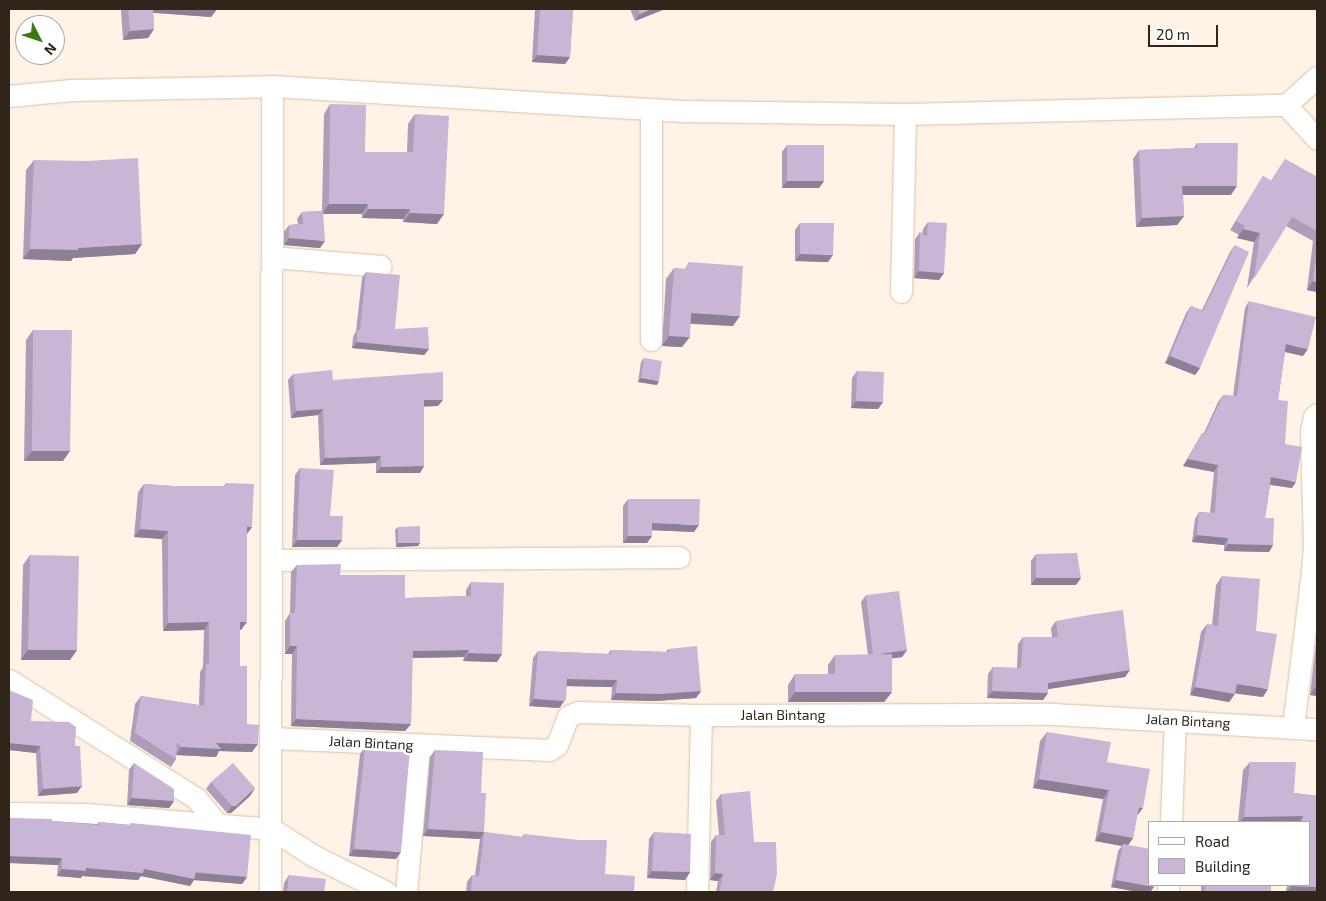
<!DOCTYPE html>
<style>
body{margin:0}
#map{position:relative;width:1326px;height:901px;overflow:hidden;background:#fff3e8;font-family:"Exo 2",sans-serif}
div>[style]{position:absolute}
[style*='--x']{left:calc(var(--x)*1px);top:calc(var(--y)*1px);width:calc(var(--w)*1px);rotate:calc(var(--a)*1deg)}
.roads{filter:drop-shadow(0 0 1px #dcc0a5) drop-shadow(0 0 1px #dcc0a5)}
.street>*{height:21px;margin:-10.5px;padding:0 10.5px;transform-origin:10.5px;border-radius:10.5px;background:#fff}
.wall>*{inset:0;background:#ad9db8}
.shaded-wall>*{inset:0;background:#8d7f96}
.building>*{inset:0;background:#c9b6d6}
span{translate:-50% -50%;white-space:nowrap;text-align:center;line-height:1.15;-webkit-text-stroke:5px #fff;paint-order:stroke}
.street-label{font-size:14px;color:#2f251a}
.frame{position:absolute;inset:0;border:10px solid #2f251a;pointer-events:none}
.legend{position:absolute;left:1148px;top:821px;width:162px;height:65px;box-sizing:border-box;background:#fff;border:1px solid #aca8a3;margin:0;padding:6px 9px;list-style:none;font-size:15px;color:#2f251a}
.legend li{display:flex;align-items:center;gap:10px;height:25px}
.legend b{width:25px;border:1px solid #aca8a3}
.north{position:absolute;left:15px;top:15px;width:50px;height:50px;box-sizing:border-box;background:#fff;border:1px solid #aca8a3;border-radius:50%;rotate:131deg;font-size:14px;font-weight:700;line-height:20px;text-align:center;color:#2f251a}
.north::after{content:'';display:block;margin:auto;width:18px;height:22px;background:#3c7913;clip-path:polygon(50% 0,100% 100%,50% 72%,0 100%)}
.scale{position:absolute;left:1148px;top:25px;width:70px;height:22px;box-sizing:border-box;border:2px solid #2f251a;border-top:0;padding-left:6px;font-size:15px;line-height:18px;white-space:nowrap;color:#2f251a;-webkit-text-stroke:4px #fff;paint-order:stroke}
</style>
<div id="map">
<div class="roads">
<div class="street">
<div style="--x:9;--y:96;--w:63;--a:-5.4"></div>
<div style="--x:72;--y:90;--w:200;--a:-1.1"></div>
<div style="--x:272;--y:86;--w:415;--a:3.5"></div>
<div style="--x:686;--y:111;--w:219;--a:0.8"></div>
<div style="--x:905;--y:114;--w:381;--a:-1.4"></div>
<div style="--x:1286;--y:105;--w:42;--a:-42.1"></div>
<div style="--x:1286;--y:105;--w:46;--a:47.6"></div>
<div style="--x:272;--y:257;--w:109;--a:4.7"></div>
<div style="--x:901;--y:292;--w:178;--a:-88.7"></div>
<div style="--x:651;--y:340;--w:231;--a:-90"></div>
<div style="--x:272;--y:560;--w:407;--a:-0.4"></div>
<div style="--x:9;--y:680;--w:221;--a:32.3"></div>
<div style="--x:196;--y:798;--w:32;--a:51"></div>
<div style="--x:1293;--y:727;--w:155;--a:-83"></div>
<div style="--x:1312;--y:573;--w:27;--a:-86"></div>
<div style="--x:1314;--y:546;--w:114;--a:-91.5"></div>
<div style="--x:1311;--y:432;--w:15;--a:-79"></div>
<div style="--x:1314;--y:417;--w:4;--a:-45"></div>
<div style="--x:272;--y:738;--w:277;--a:2.5"></div>
<div style="--x:549;--y:750;--w:9;--a:-32"></div>
<div style="--x:557;--y:745;--w:31;--a:-69"></div>
<div style="--x:568;--y:716;--w:11;--a:-22"></div>
<div style="--x:578;--y:712;--w:123;--a:1.4"></div>
<div style="--x:701;--y:715;--w:352;--a:-0.2"></div>
<div style="--x:1053;--y:714;--w:264;--a:3.3"></div>
<div style="--x:9;--y:813;--w:76;--a:0.8"></div>
<div style="--x:85;--y:814;--w:188;--a:4.6"></div>
<div style="--x:272;--y:829;--w:48;--a:33"></div>
<div style="--x:312;--y:855;--w:83;--a:26.6"></div>
<div style="--x:1171;--y:822;--w:102;--a:-87.8"></div>
<div style="--x:270;--y:892;--w:806;--a:-89.86"></div>
<div style="--x:406;--y:892;--w:148;--a:-84.9"></div>
<div style="--x:697;--y:892;--w:177;--a:-88.7"></div>
<div style="--x:1168;--y:892;--w:7;--a:-90"></div>
</div>
</div>
<div class="wall">
<div style="clip-path:polygon(122px 9px,217px 9px,211px 17px,153px 13px,154px 29px,148px 38px,123px 40px,121px 11px)"></div>
<div style="clip-path:polygon(535px 9px,573px 9px,570px 57px,565px 64px,532px 62px)"></div>
<div style="clip-path:polygon(630px 9px,665px 9px,635px 21px)"></div>
<div style="clip-path:polygon(330px 104px,365px 152px,407px 152px,408px 124px,415px 114px,437px 224px,403px 222px,403px 219px,362px 218px,362px 214px,323px 214px,320px 248px,284px 245px,284px 232px,289px 225px,298px 224px,297px 219px,302px 212px,322px 211px,324px 114px)"></div>
<div style="clip-path:polygon(1197px 143px,1231px 195px,1183px 195px,1184px 216px,1177px 225px,1136px 227px,1133px 159px,1139px 150px,1194px 148px)"></div>
<div style="clip-path:polygon(787px 145px,824px 181px,819px 188px,782px 188px,782px 152px)"></div>
<div style="clip-path:polygon(1285px 159px,1317px 177px,1317px 292px,1307px 290px,1313px 241px,1286px 226px,1247px 288px,1254px 242px,1237px 238px,1239px 235px,1230px 230px,1263px 176px,1271px 181px)"></div>
<div style="clip-path:polygon(34px 160px,142px 244px,135px 254px,73px 258px,71px 261px,23px 259px,26px 170px)"></div>
<div style="clip-path:polygon(928px 222px,944px 273px,939px 280px,914px 278px,915px 239px,920px 232px,922px 234px,923px 229px)"></div>
<div style="clip-path:polygon(800px 223px,828px 262px,795px 261px,795px 230px)"></div>
<div style="clip-path:polygon(1235px 245px,1200px 368px,1195px 375px,1165px 363px,1186px 313px,1191px 306px,1202px 310px,1230px 252px)"></div>
<div style="clip-path:polygon(689px 262px,733px 326px,690px 324px,682px 347px,662px 346px,666px 279px,674px 268px,685px 269px)"></div>
<div style="clip-path:polygon(366px 272px,395px 329px,429px 349px,424px 355px,352px 348px,353px 337px,356px 331px,362px 278px)"></div>
<div style="clip-path:polygon(1249px 301px,1303px 356px,1285px 352px,1278px 400px,1292px 488px,1270px 485px,1265px 518px,1273px 545px,1269px 552px,1224px 551px,1224px 545px,1192px 542px,1195px 519px,1199px 512px,1210px 513px,1214px 472px,1183px 466px,1198px 440px,1202px 433px,1204px 433px,1218px 402px,1223px 395px,1233px 396px,1245px 308px)"></div>
<div style="clip-path:polygon(33px 330px,63px 461px,24px 461px,26px 340px)"></div>
<div style="clip-path:polygon(644px 358px,657px 385px,638px 382px,641px 362px)"></div>
<div style="clip-path:polygon(857px 371px,883px 402px,878px 409px,851px 408px,852px 378px)"></div>
<div style="clip-path:polygon(293px 374px,333px 380px,438px 406px,424px 406px,424px 466px,420px 473px,376px 473px,376px 463px,320px 465px,318px 415px,291px 418px,288px 380px)"></div>
<div style="clip-path:polygon(300px 468px,342px 540px,337px 547px,292px 547px,295px 475px)"></div>
<div style="clip-path:polygon(226px 483px,252px 527px,247px 534px,241px 630px,240px 630px,240px 666px,247px 724px,252px 752px,219px 751px,216px 757px,176px 755px,176px 759px,171px 767px,130px 741px,135px 704px,141px 696px,199px 705px,200px 672px,203px 667px,204px 630px,163px 631px,162px 539px,134px 537px,138px 492px,144px 484px,173px 486px,224px 486px)"></div>
<div style="clip-path:polygon(628px 499px,694px 532px,652px 530px,652px 536px,647px 543px,623px 543px,623px 506px)"></div>
<div style="clip-path:polygon(398px 527px,418px 546px,396px 547px,395px 530px)"></div>
<div style="clip-path:polygon(1036px 554px,1076px 585px,1031px 585px,1031px 561px)"></div>
<div style="clip-path:polygon(30px 555px,77px 650px,70px 660px,21px 660px,23px 565px)"></div>
<div style="clip-path:polygon(297px 565px,340px 575px,405px 598px,466px 596px,466px 590px,471px 582px,502px 654px,497px 662px,463px 661px,464px 657px,412px 658px,411px 724px,405px 731px,291px 726px,292px 654px,285px 654px,285px 621px,290px 613px,291px 572px)"></div>
<div style="clip-path:polygon(1222px 576px,1256px 631px,1263px 697px,1235px 693px,1229px 702px,1190px 695px,1201px 632px,1207px 624px,1212px 625px,1216px 585px)"></div>
<div style="clip-path:polygon(866px 595px,907px 650px,902px 657px,892px 658px,892px 692px,884px 702px,788px 702px,788px 685px,795px 674px,828px 674px,828px 665px,835px 655px,868px 655px,861px 602px)"></div>
<div style="clip-path:polygon(1056px 621px,1130px 670px,1125px 677px,1048px 689px,1048px 693px,1043px 700px,987px 698px,988px 674px,993px 667px,1017px 668px,1018px 644px,1023px 637px,1052px 637px,1051px 628px)"></div>
<div style="clip-path:polygon(1317px 634px,1317px 696px,1310px 695px)"></div>
<div style="clip-path:polygon(668px 649px,701px 691px,696px 698px,656px 701px,611px 700px,612px 687px,567px 686px,561px 706px,559px 708px,529px 706px,533px 658px,538px 651px,608px 654px,611px 650px,666px 652px)"></div>
<div style="clip-path:polygon(9px 690px,31px 721px,75px 746px,77px 793px,38px 796px,36px 753px,9px 750px)"></div>
<div style="clip-path:polygon(1047px 732px,1107px 762px,1137px 816px,1133px 838px,1127px 845px,1154px 887px,1150px 892px,1138px 892px,1111px 887px,1118px 851px,1122px 846px,1095px 841px,1103px 799px,1033px 788px,1040px 741px)"></div>
<div style="clip-path:polygon(365px 747px,396px 859px,349px 856px,360px 754px)"></div>
<div style="clip-path:polygon(435px 750px,481px 793px,484px 832px,522px 837px,524px 834px,605px 874px,634px 892px,466px 892px,467px 882px,472px 875px,475px 875px,480px 839px,423px 836px,430px 757px)"></div>
<div style="clip-path:polygon(1250px 762px,1294px 793px,1317px 796px,1317px 891px,1316px 892px,1286px 892px,1287px 885px,1310px 885px,1310px 822px,1238px 822px,1243px 770px)"></div>
<div style="clip-path:polygon(134px 763px,174px 801px,169px 808px,127px 805px,129px 770px)"></div>
<div style="clip-path:polygon(211px 782px,255px 788px,250px 796px,231px 813px,227px 813px,206px 789px)"></div>
<div style="clip-path:polygon(721px 794px,754px 842px,773px 892px,716px 892px,718px 881px,710px 880px,711px 842px,716px 835px,719px 835px,716px 801px)"></div>
<div style="clip-path:polygon(9px 818px,97px 824px,99px 822px,130px 825px,131px 823px,247px 877px,242px 884px,194px 880px,190px 886px,141px 876px,138px 880px,82px 876px,81px 878px,57px 876px,58px 865px,9px 863px)"></div>
<div style="clip-path:polygon(654px 832px,690px 872px,685px 880px,647px 878px,649px 839px)"></div>
<div style="clip-path:polygon(289px 875px,324px 892px,283px 892px,284px 883px)"></div>
<div style="clip-path:polygon(1201px 885px,1271px 885px,1271px 892px,1201px 892px)"></div>
</div>
<div class="shaded-wall">
<div style="clip-path:polygon(148px 9px,217px 9px,211px 17px,146px 12px)"></div>
<div style="clip-path:polygon(652px 9px,665px 9px,635px 21px,640px 14px)"></div>
<div style="clip-path:polygon(154px 29px,148px 38px,123px 40px,130px 31px)"></div>
<div style="clip-path:polygon(537px 55px,570px 57px,565px 64px,532px 62px)"></div>
<div style="clip-path:polygon(787px 181px,824px 181px,819px 188px,782px 188px)"></div>
<div style="clip-path:polygon(1182px 186px,1237px 186px,1231px 195px,1176px 195px)"></div>
<div style="clip-path:polygon(329px 204px,368px 204px,362px 214px,322px 214px)"></div>
<div style="clip-path:polygon(368px 209px,410px 209px,403px 219px,362px 218px)"></div>
<div style="clip-path:polygon(410px 213px,444px 214px,437px 224px,403px 222px)"></div>
<div style="clip-path:polygon(1184px 216px,1177px 225px,1136px 227px,1142px 218px)"></div>
<div style="clip-path:polygon(1243px 229px,1260px 233px,1254px 242px,1237px 238px)"></div>
<div style="clip-path:polygon(289px 238px,325px 241px,320px 248px,284px 245px)"></div>
<div style="clip-path:polygon(142px 244px,135px 254px,73px 258px,71px 261px,23px 259px,30px 249px,78px 248px)"></div>
<div style="clip-path:polygon(800px 254px,833px 255px,828px 262px,795px 261px)"></div>
<div style="clip-path:polygon(919px 271px,944px 273px,939px 280px,914px 278px)"></div>
<div style="clip-path:polygon(1313px 281px,1317px 282px,1317px 292px,1307px 290px)"></div>
<div style="clip-path:polygon(691px 313px,740px 316px,733px 326px,684px 323px)"></div>
<div style="clip-path:polygon(669px 336px,690px 337px,682px 347px,662px 346px)"></div>
<div style="clip-path:polygon(357px 342px,429px 349px,424px 355px,352px 348px)"></div>
<div style="clip-path:polygon(1286px 344px,1308px 349px,1303px 356px,1281px 351px)"></div>
<div style="clip-path:polygon(1170px 356px,1200px 368px,1195px 375px,1165px 363px)"></div>
<div style="clip-path:polygon(641px 378px,659px 381px,657px 385px,638px 382px)"></div>
<div style="clip-path:polygon(424px 400px,443px 400px,438px 406px,419px 407px)"></div>
<div style="clip-path:polygon(856px 401px,883px 402px,878px 409px,851px 408px)"></div>
<div style="clip-path:polygon(323px 409px,318px 415px,291px 418px,296px 411px)"></div>
<div style="clip-path:polygon(32px 451px,70px 451px,63px 461px,24px 461px)"></div>
<div style="clip-path:polygon(381px 456px,376px 463px,320px 465px,325px 458px)"></div>
<div style="clip-path:polygon(1188px 459px,1218px 465px,1214px 472px,1183px 466px)"></div>
<div style="clip-path:polygon(424px 466px,420px 473px,376px 473px,381px 467px)"></div>
<div style="clip-path:polygon(1271px 477px,1296px 482px,1292px 488px,1266px 484px)"></div>
<div style="clip-path:polygon(652px 523px,699px 525px,694px 532px,647px 530px)"></div>
<div style="clip-path:polygon(247px 527px,252px 527px,246px 535px)"></div>
<div style="clip-path:polygon(140px 529px,168px 531px,162px 539px,134px 537px)"></div>
<div style="clip-path:polygon(1197px 535px,1228px 538px,1224px 545px,1192px 542px)"></div>
<div style="clip-path:polygon(628px 536px,652px 536px,647px 543px,623px 543px)"></div>
<div style="clip-path:polygon(297px 540px,342px 540px,337px 547px,292px 547px)"></div>
<div style="clip-path:polygon(398px 543px,420px 543px,418px 546px,396px 547px)"></div>
<div style="clip-path:polygon(1228px 544px,1273px 545px,1269px 552px,1224px 551px)"></div>
<div style="clip-path:polygon(1036px 578px,1081px 578px,1076px 585px,1031px 585px)"></div>
<div style="clip-path:polygon(209px 622px,204px 630px,163px 631px,168px 623px)"></div>
<div style="clip-path:polygon(240px 622px,247px 622px,241px 630px,234px 630px)"></div>
<div style="clip-path:polygon(290px 646px,297px 646px,292px 654px,285px 654px)"></div>
<div style="clip-path:polygon(28px 650px,77px 650px,70px 660px,21px 660px)"></div>
<div style="clip-path:polygon(469px 650px,464px 657px,407px 658px,413px 651px)"></div>
<div style="clip-path:polygon(907px 650px,902px 657px,869px 662px,873px 655px)"></div>
<div style="clip-path:polygon(469px 653px,502px 654px,497px 662px,463px 661px)"></div>
<div style="clip-path:polygon(1130px 670px,1125px 677px,1043px 690px,1048px 683px)"></div>
<div style="clip-path:polygon(567px 679px,617px 680px,612px 687px,562px 686px)"></div>
<div style="clip-path:polygon(1237px 684px,1268px 689px,1263px 697px,1231px 693px)"></div>
<div style="clip-path:polygon(1316px 686px,1317px 686px,1317px 696px,1310px 695px)"></div>
<div style="clip-path:polygon(1195px 687px,1235px 694px,1229px 702px,1190px 695px)"></div>
<div style="clip-path:polygon(701px 691px,696px 698px,656px 701px,611px 700px,616px 693px)"></div>
<div style="clip-path:polygon(992px 691px,1048px 693px,1043px 700px,987px 698px)"></div>
<div style="clip-path:polygon(795px 692px,892px 692px,884px 702px,788px 702px)"></div>
<div style="clip-path:polygon(534px 699px,566px 699px,559px 708px,529px 706px)"></div>
<div style="clip-path:polygon(296px 719px,411px 724px,405px 731px,291px 726px)"></div>
<div style="clip-path:polygon(9px 743px,40px 746px,36px 753px,9px 750px)"></div>
<div style="clip-path:polygon(216px 743px,258px 744px,252px 752px,219px 751px,216px 757px,176px 755px,181px 747px)"></div>
<div style="clip-path:polygon(1039px 779px,1109px 790px,1103px 799px,1033px 788px)"></div>
<div style="clip-path:polygon(82px 786px,77px 793px,38px 796px,43px 789px)"></div>
<div style="clip-path:polygon(255px 788px,250px 796px,231px 813px,227px 813px,232px 806px)"></div>
<div style="clip-path:polygon(132px 798px,174px 801px,169px 808px,127px 805px)"></div>
<div style="clip-path:polygon(1139px 807px,1143px 808px,1137px 816px)"></div>
<div style="clip-path:polygon(1303px 816px,1299px 822px,1240px 822px,1244px 817px)"></div>
<div style="clip-path:polygon(428px 829px,484px 832px,480px 839px,423px 836px)"></div>
<div style="clip-path:polygon(1101px 832px,1133px 838px,1127px 847px,1123px 844px,1122px 846px,1095px 841px)"></div>
<div style="clip-path:polygon(354px 849px,401px 852px,396px 859px,349px 856px)"></div>
<div style="clip-path:polygon(9px 856px,62px 858px,58px 865px,9px 863px)"></div>
<div style="clip-path:polygon(86px 868px,144px 869px,247px 877px,242px 884px,194px 880px,190px 886px,141px 876px,138px 880px,82px 876px,81px 878px,57px 876px,62px 869px)"></div>
<div style="clip-path:polygon(652px 871px,690px 872px,685px 880px,647px 878px)"></div>
<div style="clip-path:polygon(715px 873px,723px 874px,718px 881px,710px 880px)"></div>
<div style="clip-path:polygon(1116px 880px,1154px 887px,1150px 892px,1138px 892px,1111px 887px)"></div>
<div style="clip-path:polygon(1292px 886px,1317px 887px,1317px 891px,1316px 892px,1287px 892px)"></div>
</div>
<div class="building">
<div style="clip-path:polygon(128px 9px,153px 9px,154px 29px,130px 31px)"></div>
<div style="clip-path:polygon(540px 9px,573px 9px,570px 57px,537px 55px)"></div>
<div style="clip-path:polygon(638px 9px,652px 9px,640px 14px)"></div>
<div style="clip-path:polygon(330px 104px,366px 105px,365px 152px,413px 152px,415px 114px,449px 116px,444px 214px,410px 213px,410px 209px,368px 209px,368px 204px,329px 204px)"></div>
<div style="clip-path:polygon(1197px 143px,1238px 143px,1237px 186px,1182px 186px,1184px 216px,1142px 218px,1139px 150px,1197px 148px)"></div>
<div style="clip-path:polygon(787px 145px,824px 145px,824px 181px,787px 181px)"></div>
<div style="clip-path:polygon(138px 158px,142px 244px,78px 248px,78px 250px,30px 249px,34px 160px,86px 161px)"></div>
<div style="clip-path:polygon(1285px 159px,1317px 177px,1317px 231px,1292px 217px,1254px 279px,1260px 233px,1243px 229px,1245px 226px,1236px 221px,1263px 176px,1272px 181px)"></div>
<div style="clip-path:polygon(323px 211px,325px 241px,289px 238px,289px 225px,303px 224px,302px 212px)"></div>
<div style="clip-path:polygon(928px 222px,947px 223px,944px 273px,919px 271px,920px 232px,927px 237px)"></div>
<div style="clip-path:polygon(800px 223px,834px 223px,833px 255px,800px 254px)"></div>
<div style="clip-path:polygon(1235px 245px,1249px 252px,1200px 368px,1170px 356px,1191px 306px,1203px 311px)"></div>
<div style="clip-path:polygon(1317px 248px,1317px 282px,1313px 281px)"></div>
<div style="clip-path:polygon(689px 262px,743px 266px,740px 316px,691px 313px,690px 337px,669px 336px,674px 268px,686px 269px)"></div>
<div style="clip-path:polygon(366px 272px,400px 275px,395px 329px,428px 327px,429px 349px,357px 342px,357px 330px,360px 330px)"></div>
<div style="clip-path:polygon(1249px 301px,1316px 317px,1308px 349px,1286px 344px,1278px 400px,1288px 401px,1285px 444px,1302px 447px,1296px 482px,1271px 477px,1265px 518px,1274px 518px,1273px 545px,1228px 544px,1228px 538px,1197px 535px,1199px 512px,1215px 513px,1218px 465px,1188px 459px,1202px 433px,1205px 434px,1223px 395px,1237px 396px)"></div>
<div style="clip-path:polygon(33px 330px,72px 330px,70px 451px,32px 451px)"></div>
<div style="clip-path:polygon(644px 358px,662px 361px,659px 381px,641px 378px)"></div>
<div style="clip-path:polygon(332px 370px,333px 380px,443px 372px,443px 400px,424px 400px,424px 466px,381px 467px,381px 456px,325px 458px,323px 409px,296px 411px,293px 374px)"></div>
<div style="clip-path:polygon(857px 371px,884px 372px,883px 402px,856px 401px)"></div>
<div style="clip-path:polygon(300px 468px,334px 470px,330px 516px,343px 516px,342px 540px,297px 540px)"></div>
<div style="clip-path:polygon(226px 483px,254px 484px,252px 527px,247px 527px,247px 622px,240px 622px,240px 666px,247px 666px,247px 724px,259px 725px,258px 744px,216px 743px,221px 749px,181px 747px,177px 742px,176px 759px,135px 733px,141px 696px,204px 706px,206px 664px,209px 664px,209px 622px,168px 623px,168px 531px,140px 529px,144px 484px,173px 486px,226px 486px)"></div>
<div style="clip-path:polygon(628px 499px,700px 499px,699px 525px,652px 523px,652px 536px,628px 536px)"></div>
<div style="clip-path:polygon(420px 526px,420px 543px,398px 543px,398px 527px)"></div>
<div style="clip-path:polygon(1077px 553px,1081px 578px,1036px 578px,1036px 554px)"></div>
<div style="clip-path:polygon(30px 555px,79px 556px,77px 650px,28px 650px)"></div>
<div style="clip-path:polygon(341px 564px,340px 575px,405px 575px,405px 598px,471px 596px,471px 582px,504px 583px,502px 654px,469px 653px,469px 650px,413px 651px,411px 724px,296px 719px,297px 646px,290px 646px,290px 613px,295px 613px,297px 565px)"></div>
<div style="clip-path:polygon(1222px 576px,1260px 579px,1256px 631px,1277px 634px,1268px 689px,1237px 684px,1235px 694px,1195px 687px,1207px 624px,1218px 626px)"></div>
<div style="clip-path:polygon(899px 591px,907px 650px,873px 655px,866px 595px)"></div>
<div style="clip-path:polygon(1123px 610px,1130px 670px,1048px 683px,1048px 693px,992px 691px,993px 667px,1021px 668px,1023px 637px,1058px 637px,1056px 621px,1089px 615px)"></div>
<div style="clip-path:polygon(697px 646px,701px 691px,661px 694px,616px 693px,617px 680px,567px 679px,566px 699px,564px 701px,534px 699px,538px 651px,611px 654px,611px 650px,669px 652px,668px 649px)"></div>
<div style="clip-path:polygon(892px 654px,892px 692px,795px 692px,795px 674px,835px 674px,835px 655px)"></div>
<div style="clip-path:polygon(1317px 675px,1317px 686px,1316px 686px)"></div>
<div style="clip-path:polygon(9px 690px,33px 700px,31px 721px,69px 722px,76px 727px,75px 746px,80px 746px,82px 786px,43px 789px,40px 746px,9px 743px)"></div>
<div style="clip-path:polygon(1047px 732px,1111px 742px,1107px 762px,1150px 769px,1143px 808px,1139px 807px,1133px 838px,1101px 832px,1109px 790px,1039px 779px)"></div>
<div style="clip-path:polygon(365px 747px,410px 749px,401px 852px,354px 849px)"></div>
<div style="clip-path:polygon(435px 750px,483px 752px,481px 793px,486px 793px,484px 832px,428px 829px)"></div>
<div style="clip-path:polygon(1250px 762px,1296px 762px,1294px 793px,1317px 796px,1317px 887px,1292px 886px,1292px 885px,1310px 885px,1310px 822px,1302px 822px,1303px 816px,1244px 817px)"></div>
<div style="clip-path:polygon(134px 763px,174px 789px,174px 801px,132px 798px)"></div>
<div style="clip-path:polygon(233px 763px,255px 788px,236px 806px,232px 806px,211px 782px)"></div>
<div style="clip-path:polygon(750px 791px,754px 842px,776px 842px,777px 874px,773px 892px,719px 892px,723px 874px,715px 873px,716px 835px,725px 835px,721px 794px)"></div>
<div style="clip-path:polygon(9px 818px,52px 819px,52px 821px,99px 825px,99px 822px,131px 825px,131px 823px,251px 835px,247px 877px,196px 872px,194px 879px,144px 869px,143px 873px,86px 868px,86px 871px,62px 869px,62px 858px,9px 856px)"></div>
<div style="clip-path:polygon(484px 832px,523px 837px,524px 834px,579px 840px,607px 840px,605px 874px,635px 876px,634px 892px,471px 892px,472px 875px,479px 876px)"></div>
<div style="clip-path:polygon(654px 832px,691px 834px,690px 872px,652px 871px)"></div>
<div style="clip-path:polygon(1123px 844px,1150px 849px,1150px 885px,1154px 885px,1154px 887px,1116px 880px)"></div>
<div style="clip-path:polygon(289px 875px,326px 879px,324px 892px,287px 892px)"></div>
<div style="clip-path:polygon(1206px 885px,1271px 885px,1271px 892px,1205px 892px)"></div>
</div>
<div class="street-label">
<span style="left:783px;top:715px">Jalan Bintang</span>
<span style="left:1188px;top:721px;rotate:3deg">Jalan Bintang</span>
<span style="left:371px;top:743px;rotate:3deg">Jalan Bintang</span>
</div>
<div class="frame"></div>
<ul class="legend">
<li><b style="height:6px;background:#fff"></b>Road</li>
<li><b style="height:14px;background:#c9b6d6"></b>Building</li>
</ul>
<div class="north">N</div>
<div class="scale">20 m</div>
</div>
